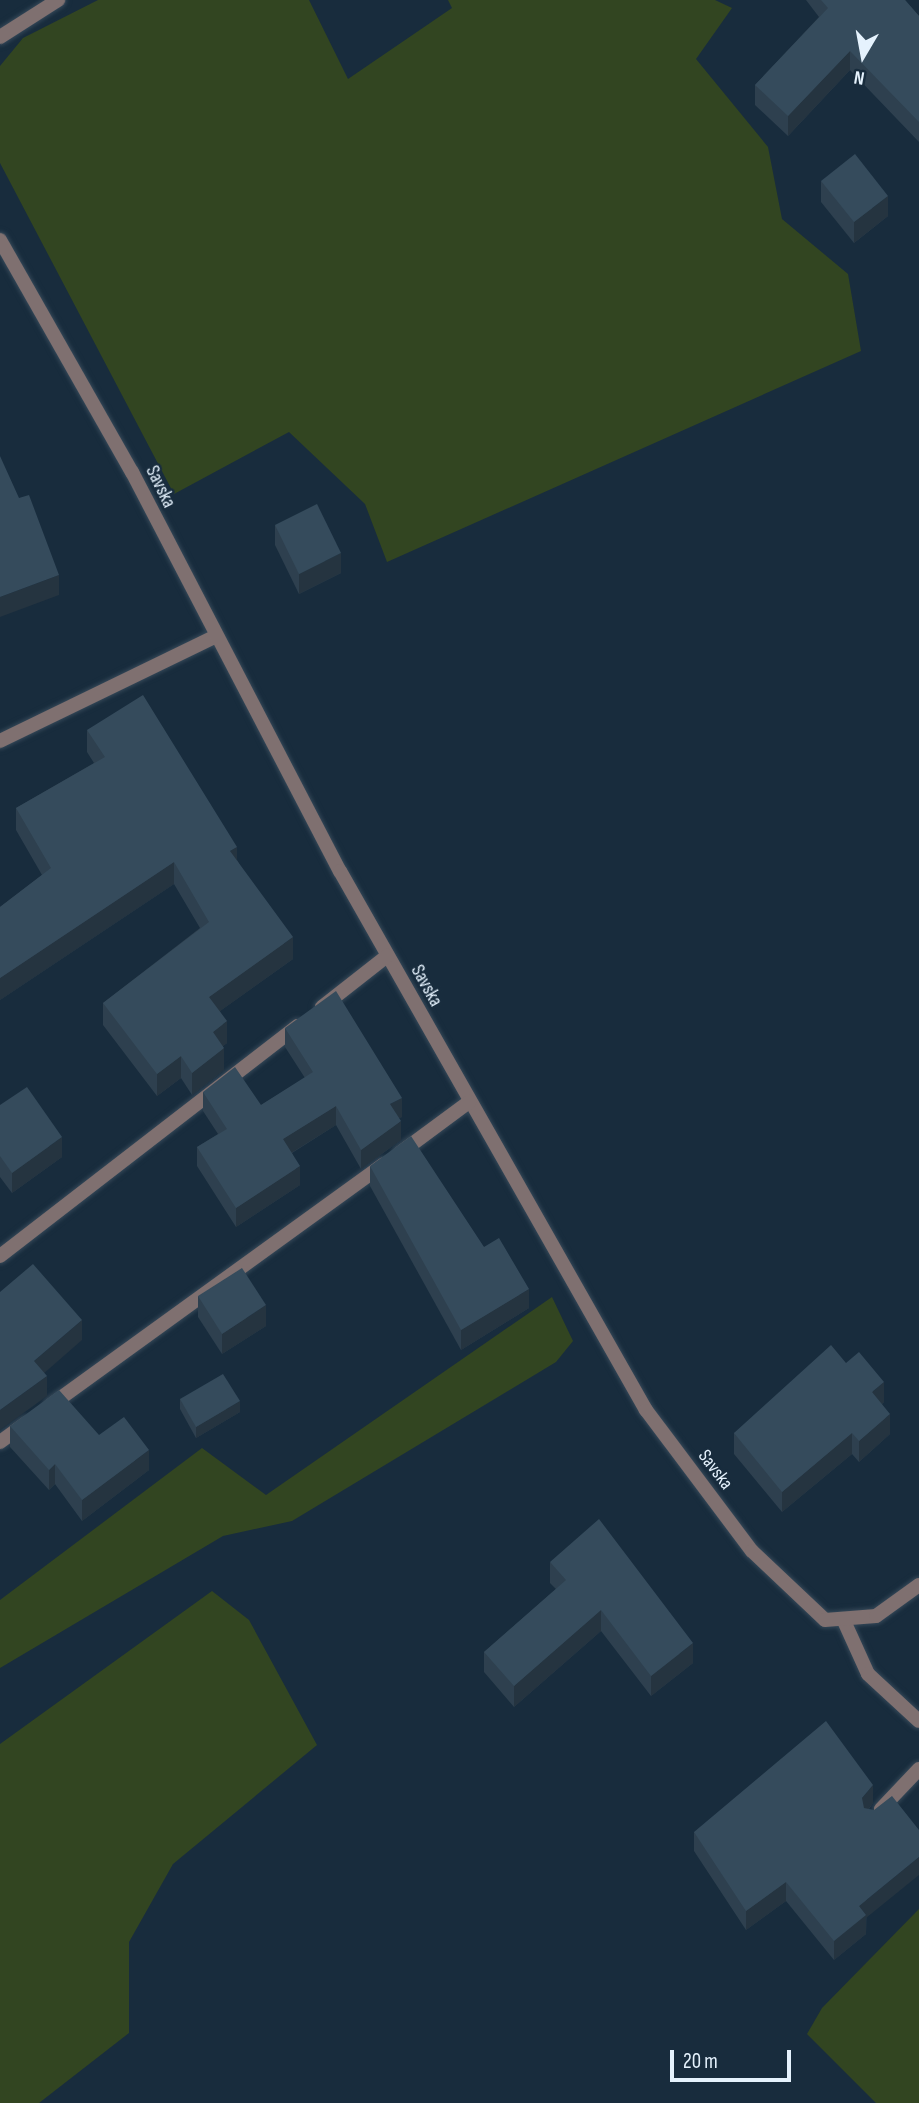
<!DOCTYPE html>
<style>
body{margin:0}
#map{position:relative;width:919px;height:2103px;overflow:hidden;background:#182c3d;font-family:"Sofia Sans Condensed",sans-serif}
div>[style]{position:absolute}
[style*='--x']{left:calc(var(--x)*1px);top:calc(var(--y)*1px);width:calc(var(--w)*1px);rotate:calc(var(--a)*1deg)}
.green>*{inset:0;background:#324521}
.roads{filter:drop-shadow(0 0 2px #354858) drop-shadow(0 0 2px #354858)}
.lane>*{height:14px;margin:-7px;padding:0 7px;transform-origin:7px;border-radius:7px;background:#7f7070}
.street>*{height:14px;margin:-7px;padding:0 7px;transform-origin:7px;border-radius:7px;background:#7f7070}
.wall>*{inset:0;background:#2e404f}
.shaded-wall>*{inset:0;background:#253440}
.building>*{inset:0;background:#354b5c}
span{translate:-50% -50%;white-space:nowrap;text-align:center;line-height:1.15;-webkit-text-stroke:5px #182c3d;paint-order:stroke}
.street-label{font-size:19px;color:#e5f2fd}
.north{position:absolute;left:828px;top:21px;width:70px;height:70px;-webkit-text-stroke:5px #182c3d;paint-order:stroke;rotate:190deg;font-size:19px;font-weight:700;line-height:28px;text-align:center;color:#e5f2fd}
.north::after{content:'';display:block;margin:auto;width:24px;height:32px;background:#e5f2fd;clip-path:polygon(50% 0,100% 100%,50% 72%,0 100%)}
.scale{position:absolute;left:670px;top:2050px;width:121px;height:32px;box-sizing:border-box;border:4px solid #e5f2fd;border-top:0;padding-left:9px;font-size:21px;line-height:24px;white-space:nowrap;color:#e5f2fd;-webkit-text-stroke:5px #182c3d;paint-order:stroke}
</style>
<div id="map">
<div class="green">
<div style="clip-path:polygon(98px 0,309px 0,348px 79px,452px 8px,448px 0,715px 0,732px 8px,696px 59px,768px 147px,782px 219px,848px 274px,861px 351px,387px 562px,365px 504px,289px 432px,174px 494px,0 163px,0 66px,23px 38px)"></div>
<div style="clip-path:polygon(552px 1297px,573px 1341px,556px 1362px,292px 1521px,223px 1536px,0 1668px,0 1600px,202px 1448px,266px 1495px)"></div>
<div style="clip-path:polygon(212px 1591px,249px 1620px,317px 1745px,173px 1864px,129px 1942px,129px 2033px,39px 2103px,0 2103px,0 1744px)"></div>
<div style="clip-path:polygon(919px 1909px,919px 2103px,876px 2103px,807px 2034px,822px 2008px)"></div>
</div>
<div class="roads">
<div class="lane">
<div style="--x:0;--y:741;--w:240;--a:-25.9"></div>
<div style="--x:844;--y:1621;--w:58;--a:65.6"></div>
<div style="--x:868;--y:1674;--w:69;--a:42.7"></div>
<div style="--x:881;--y:1809;--w:55;--a:-46.5"></div>
</div>
<div class="street">
<div style="--x:0;--y:37;--w:69;--a:-32.5"></div>
<div style="--x:0;--y:240;--w:267;--a:60.4"></div>
<div style="--x:132;--y:472;--w:450;--a:62.5"></div>
<div style="--x:340;--y:871;--w:620;--a:60.42"></div>
<div style="--x:646;--y:1410;--w:176;--a:53.1"></div>
<div style="--x:752;--y:1551;--w:100;--a:43.4"></div>
<div style="--x:825;--y:1620;--w:51;--a:-4.5"></div>
<div style="--x:876;--y:1616;--w:53;--a:-35.8"></div>
<div style="--x:322;--y:1007;--w:83;--a:-38.1"></div>
<div style="--x:400;--y:1153;--w:86;--a:-36.5"></div>
<div style="--x:0;--y:1256;--w:376;--a:-37.7"></div>
<div style="--x:51;--y:1405;--w:410;--a:-35.9"></div>
<div style="--x:0;--y:1442;--w:32;--a:-36"></div>
</div>
</div>
<div class="wall">
<div style="clip-path:polygon(806px 0,905px 0,919px 16px,919px 142px,850px 70px,788px 136px,755px 105px,755px 85px,819px 17px)"></div>
<div style="clip-path:polygon(821px 181px,888px 216px,854px 243px,821px 202px)"></div>
<div style="clip-path:polygon(275px 525px,341px 573px,299px 594px,275px 545px)"></div>
<div style="clip-path:polygon(87px 730px,237px 860px,293px 959px,220px 1011px,227px 1043px,223px 1046px,224px 1070px,192px 1095px,181px 1078px,157px 1096px,103px 1025px,103px 1003px,200px 928px,174px 884px,0 1000px,0 907px,42px 875px,16px 830px,16px 808px,94px 763px,87px 752px)"></div>
<div style="clip-path:polygon(285px 1028px,402px 1117px,399px 1118px,401px 1140px,361px 1169px,336px 1125px,292px 1153px,300px 1185px,236px 1227px,197px 1166px,197px 1147px,218px 1134px,203px 1111px,203px 1092px,261px 1105px,305px 1078px,285px 1047px)"></div>
<div style="clip-path:polygon(0 1105px,62px 1157px,12px 1193px,0 1177px)"></div>
<div style="clip-path:polygon(370px 1166px,484px 1247px,529px 1308px,461px 1350px,370px 1186px)"></div>
<div style="clip-path:polygon(198px 1296px,266px 1326px,222px 1354px,198px 1317px)"></div>
<div style="clip-path:polygon(846px 1363px,884px 1402px,882px 1404px,890px 1434px,859px 1462px,852px 1454px,782px 1512px,734px 1454px,734px 1433px)"></div>
<div style="clip-path:polygon(180px 1399px,240px 1412px,196px 1438px,180px 1409px)"></div>
<div style="clip-path:polygon(10px 1426px,99px 1435px,149px 1470px,82px 1521px,55px 1484px,49px 1490px,10px 1447px)"></div>
<div style="clip-path:polygon(550px 1562px,693px 1663px,651px 1696px,601px 1631px,514px 1707px,484px 1672px,484px 1652px,556px 1589px,550px 1583px)"></div>
<div style="clip-path:polygon(873px 1803px,869px 1809px,866px 1934px,834px 1960px,786px 1901px,746px 1930px,694px 1851px,694px 1832px)"></div>
</div>
<div class="shaded-wall">
<div style="clip-path:polygon(850px 51px,850px 70px,788px 136px,788px 116px)"></div>
<div style="clip-path:polygon(888px 196px,888px 216px,854px 243px,854px 222px)"></div>
<div style="clip-path:polygon(341px 553px,341px 573px,299px 594px,299px 574px)"></div>
<div style="clip-path:polygon(59px 575px,59px 595px,0 617px,0 597px)"></div>
<div style="clip-path:polygon(237px 847px,237px 869px,230px 851px)"></div>
<div style="clip-path:polygon(174px 862px,174px 884px,0 1000px,0 978px)"></div>
<div style="clip-path:polygon(293px 937px,293px 959px,209px 1019px,209px 997px)"></div>
<div style="clip-path:polygon(227px 1021px,227px 1043px,213px 1054px,213px 1032px)"></div>
<div style="clip-path:polygon(224px 1048px,224px 1070px,192px 1095px,192px 1073px)"></div>
<div style="clip-path:polygon(181px 1056px,181px 1078px,157px 1096px,157px 1074px)"></div>
<div style="clip-path:polygon(402px 1098px,402px 1117px,390px 1123px,390px 1104px)"></div>
<div style="clip-path:polygon(336px 1106px,336px 1125px,283px 1158px,283px 1139px)"></div>
<div style="clip-path:polygon(401px 1121px,401px 1140px,361px 1169px,361px 1150px)"></div>
<div style="clip-path:polygon(62px 1137px,62px 1157px,12px 1193px,12px 1173px)"></div>
<div style="clip-path:polygon(300px 1166px,300px 1185px,236px 1227px,236px 1208px)"></div>
<div style="clip-path:polygon(529px 1289px,529px 1308px,461px 1350px,461px 1330px)"></div>
<div style="clip-path:polygon(266px 1305px,266px 1326px,222px 1354px,222px 1334px)"></div>
<div style="clip-path:polygon(82px 1320px,82px 1340px,34px 1382px,34px 1361px)"></div>
<div style="clip-path:polygon(47px 1376px,47px 1396px,0 1430px,0 1410px)"></div>
<div style="clip-path:polygon(884px 1382px,884px 1402px,872px 1413px,872px 1392px)"></div>
<div style="clip-path:polygon(240px 1401px,240px 1412px,196px 1438px,196px 1427px)"></div>
<div style="clip-path:polygon(890px 1414px,890px 1434px,859px 1462px,859px 1441px)"></div>
<div style="clip-path:polygon(852px 1433px,852px 1454px,782px 1512px,782px 1492px)"></div>
<div style="clip-path:polygon(149px 1450px,149px 1470px,82px 1521px,82px 1500px)"></div>
<div style="clip-path:polygon(55px 1464px,55px 1484px,49px 1490px,49px 1470px)"></div>
<div style="clip-path:polygon(601px 1610px,601px 1631px,514px 1707px,514px 1686px)"></div>
<div style="clip-path:polygon(693px 1643px,693px 1663px,651px 1696px,651px 1676px)"></div>
<div style="clip-path:polygon(873px 1785px,873px 1803px,862px 1817px,862px 1798px)"></div>
<div style="clip-path:polygon(919px 1857px,919px 1875px,866px 1918px,866px 1934px,834px 1960px,834px 1941px,859px 1906px)"></div>
<div style="clip-path:polygon(786px 1882px,786px 1901px,746px 1930px,746px 1911px)"></div>
</div>
<div class="building">
<div style="clip-path:polygon(821px 0,905px 0,919px 16px,919px 122px,850px 51px,788px 116px,755px 85px,828px 8px)"></div>
<div style="clip-path:polygon(855px 154px,888px 196px,854px 222px,821px 181px)"></div>
<div style="clip-path:polygon(0 456px,19px 498px,29px 495px,59px 575px,0 597px)"></div>
<div style="clip-path:polygon(317px 504px,341px 553px,299px 574px,275px 525px)"></div>
<div style="clip-path:polygon(143px 695px,237px 847px,230px 851px,293px 937px,209px 997px,227px 1021px,213px 1032px,224px 1048px,192px 1073px,181px 1056px,157px 1074px,103px 1003px,209px 922px,174px 862px,0 978px,0 907px,51px 868px,16px 808px,105px 757px,87px 730px)"></div>
<div style="clip-path:polygon(336px 991px,402px 1098px,390px 1104px,401px 1121px,361px 1150px,336px 1106px,283px 1139px,300px 1166px,236px 1208px,197px 1147px,227px 1129px,203px 1092px,235px 1067px,261px 1105px,313px 1072px,285px 1028px)"></div>
<div style="clip-path:polygon(27px 1087px,62px 1137px,12px 1173px,0 1156px,0 1105px)"></div>
<div style="clip-path:polygon(411px 1136px,484px 1247px,499px 1238px,529px 1289px,461px 1330px,370px 1166px)"></div>
<div style="clip-path:polygon(33px 1264px,82px 1320px,34px 1361px,47px 1376px,0 1410px,0 1292px)"></div>
<div style="clip-path:polygon(242px 1268px,266px 1305px,222px 1334px,198px 1296px)"></div>
<div style="clip-path:polygon(831px 1345px,846px 1363px,859px 1352px,884px 1382px,872px 1392px,890px 1414px,859px 1441px,852px 1433px,782px 1492px,734px 1433px)"></div>
<div style="clip-path:polygon(223px 1374px,240px 1401px,196px 1427px,180px 1399px)"></div>
<div style="clip-path:polygon(59px 1390px,99px 1435px,124px 1417px,149px 1450px,82px 1500px,55px 1464px,49px 1470px,10px 1426px)"></div>
<div style="clip-path:polygon(599px 1519px,693px 1643px,651px 1676px,601px 1610px,514px 1686px,484px 1652px,566px 1580px,550px 1562px)"></div>
<div style="clip-path:polygon(826px 1721px,873px 1785px,862px 1798px,864px 1808px,874px 1810px,892px 1796px,919px 1830px,919px 1857px,859px 1906px,866px 1915px,834px 1941px,786px 1882px,746px 1911px,694px 1832px)"></div>
</div>
<div class="street-label">
<span style="left:160px;top:487px;rotate:64deg">Savska</span>
<span style="left:426px;top:986px;rotate:61deg">Savska</span>
<span style="left:715px;top:1470px;rotate:53deg">Savska</span>
</div>
<div class="north">N</div>
<div class="scale">20 m</div>
</div>
